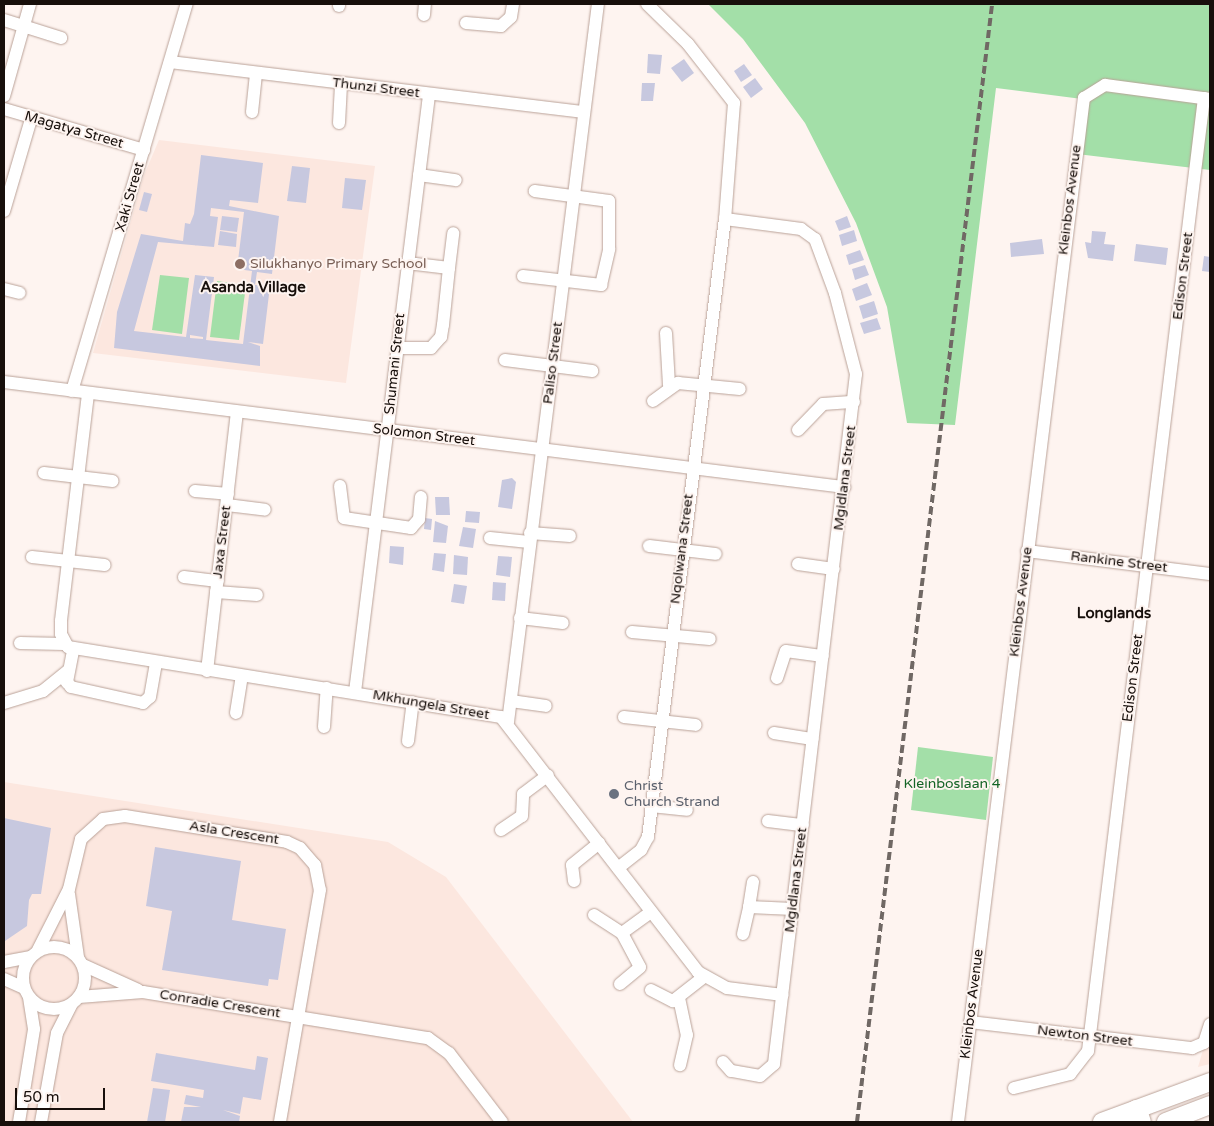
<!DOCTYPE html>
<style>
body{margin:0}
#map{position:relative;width:1214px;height:1126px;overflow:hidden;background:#fef4f0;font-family:"Varela Round",sans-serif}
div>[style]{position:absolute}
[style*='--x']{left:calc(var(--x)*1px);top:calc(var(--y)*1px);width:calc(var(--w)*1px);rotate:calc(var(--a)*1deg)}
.built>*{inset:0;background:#fce7df}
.green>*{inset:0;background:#a3dfa8}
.building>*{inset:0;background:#c7c8df}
.roads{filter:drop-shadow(0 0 1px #baa298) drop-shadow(0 0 1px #baa298)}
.street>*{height:12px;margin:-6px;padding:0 6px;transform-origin:6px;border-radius:6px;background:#fff}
.street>.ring{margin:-6px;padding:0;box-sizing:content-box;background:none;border:12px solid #fff;border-radius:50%}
.secondary>*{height:18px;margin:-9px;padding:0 9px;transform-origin:9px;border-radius:9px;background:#fff}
.highway>*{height:21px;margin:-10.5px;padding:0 10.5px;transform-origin:10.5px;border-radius:10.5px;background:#fff}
.rail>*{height:4px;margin-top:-2px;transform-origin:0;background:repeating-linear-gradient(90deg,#706864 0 8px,transparent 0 12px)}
.dots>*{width:14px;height:14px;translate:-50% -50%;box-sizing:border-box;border:2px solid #fef4f0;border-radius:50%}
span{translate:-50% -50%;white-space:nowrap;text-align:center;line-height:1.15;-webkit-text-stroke:4px #fef4f0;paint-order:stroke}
.street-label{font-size:14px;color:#170f0b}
.education-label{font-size:14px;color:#785e54}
.left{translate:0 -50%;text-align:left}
.park-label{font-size:14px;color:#146426}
.worship-label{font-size:14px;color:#5b616d}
.neighbourhood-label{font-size:15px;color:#170f0b;font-weight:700}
.frame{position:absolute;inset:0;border:5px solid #170f0b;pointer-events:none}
.scale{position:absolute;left:15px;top:1088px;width:90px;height:22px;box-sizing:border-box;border:2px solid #170f0b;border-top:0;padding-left:6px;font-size:15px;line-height:18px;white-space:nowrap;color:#170f0b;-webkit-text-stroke:4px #fef4f0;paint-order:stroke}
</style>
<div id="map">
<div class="built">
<div style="clip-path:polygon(159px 140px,375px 166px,346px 383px,93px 353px,144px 175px)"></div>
<div style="clip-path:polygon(4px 782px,388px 842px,446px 877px,633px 1122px,4px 1122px)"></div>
<div style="clip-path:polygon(1210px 1024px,1210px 1064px,1198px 1067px,1208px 1033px)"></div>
</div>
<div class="green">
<div style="clip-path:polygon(708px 4px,1210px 4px,1210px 170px,1077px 154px,1082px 99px,996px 88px,955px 425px,907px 423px,887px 307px,856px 223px,805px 123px,743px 39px)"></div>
<div style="clip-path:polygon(160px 275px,189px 278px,182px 334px,152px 330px)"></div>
<div style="clip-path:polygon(217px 281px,246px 285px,239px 340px,210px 337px)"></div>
<div style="clip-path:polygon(918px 747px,993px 757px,986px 820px,911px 810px)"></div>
</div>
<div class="building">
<div style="clip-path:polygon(648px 54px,662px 55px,660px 74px,647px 73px)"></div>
<div style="clip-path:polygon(684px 59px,694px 73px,682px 82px,671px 68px)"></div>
<div style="clip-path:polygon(744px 64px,752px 75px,741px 82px,734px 71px)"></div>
<div style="clip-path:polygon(755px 78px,763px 89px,751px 98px,743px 87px)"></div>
<div style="clip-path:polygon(642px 83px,655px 83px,653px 101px,641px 101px)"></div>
<div style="clip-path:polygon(evenodd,201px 155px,263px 163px,258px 203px,230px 200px,229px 206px,279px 216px,272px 274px,257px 272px,255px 285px,270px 286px,263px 344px,248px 342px,260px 346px,260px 366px,114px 348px,117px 312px,141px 234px,183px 241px,185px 223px,190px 224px,194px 214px,201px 155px,211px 208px,244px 212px,237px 269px,252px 271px,243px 344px,206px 340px,214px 277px,195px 275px,186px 337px,134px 331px,158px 242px,214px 247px,218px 217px,210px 216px,211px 208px,201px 155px,190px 335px,203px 337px,203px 339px,190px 338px,190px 335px)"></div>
<div style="clip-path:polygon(292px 166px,310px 168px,306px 203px,287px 201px)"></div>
<div style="clip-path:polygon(345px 178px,366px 180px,362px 210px,342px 208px)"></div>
<div style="clip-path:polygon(144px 192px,152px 194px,147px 212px,139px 210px)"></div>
<div style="clip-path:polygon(222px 216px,239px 218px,237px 232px,220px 230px)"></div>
<div style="clip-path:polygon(847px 216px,851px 227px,839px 231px,835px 221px)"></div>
<div style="clip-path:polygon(854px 230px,857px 241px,842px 246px,839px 235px)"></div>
<div style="clip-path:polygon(220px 231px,237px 234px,236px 247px,218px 245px)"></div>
<div style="clip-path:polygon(1092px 231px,1106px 232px,1104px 244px,1115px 245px,1113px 261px,1088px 258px,1085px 242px,1091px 243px)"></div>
<div style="clip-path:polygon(1042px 239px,1044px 254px,1011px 257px,1010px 243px)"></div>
<div style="clip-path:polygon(1136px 244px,1168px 248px,1166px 265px,1134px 261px)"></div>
<div style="clip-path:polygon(860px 250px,864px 260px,849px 265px,846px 255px)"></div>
<div style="clip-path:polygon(1204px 256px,1210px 257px,1210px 272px,1202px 271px)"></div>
<div style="clip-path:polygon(865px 265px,869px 275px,855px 280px,852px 269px)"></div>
<div style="clip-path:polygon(867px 283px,872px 295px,856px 301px,852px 289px)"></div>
<div style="clip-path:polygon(874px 301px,878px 314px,863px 319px,859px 306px)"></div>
<div style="clip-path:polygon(877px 318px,881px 329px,864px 334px,860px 323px)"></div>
<div style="clip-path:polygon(512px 478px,516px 482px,512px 509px,498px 507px,502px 480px)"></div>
<div style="clip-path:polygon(435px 497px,449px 497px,450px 515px,436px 515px)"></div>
<div style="clip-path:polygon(466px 511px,480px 512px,479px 523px,465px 522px)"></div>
<div style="clip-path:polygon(425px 518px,432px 519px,431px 530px,424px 529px)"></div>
<div style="clip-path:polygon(435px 521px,448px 526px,446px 543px,433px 542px)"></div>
<div style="clip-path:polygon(463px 527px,476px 529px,473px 548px,459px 546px)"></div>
<div style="clip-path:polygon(390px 546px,404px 547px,403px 565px,389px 563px)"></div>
<div style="clip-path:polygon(434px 553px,446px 554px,444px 572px,432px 570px)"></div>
<div style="clip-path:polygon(454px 555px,468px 557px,467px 575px,453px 574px)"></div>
<div style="clip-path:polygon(498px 556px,512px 557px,510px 577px,496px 575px)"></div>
<div style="clip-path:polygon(493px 582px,506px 583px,505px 601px,492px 600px)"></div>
<div style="clip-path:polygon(454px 584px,467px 586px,464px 604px,451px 602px)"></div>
<div style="clip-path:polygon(4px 818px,51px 828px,41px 894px,32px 894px,29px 900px,27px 926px,5px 941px)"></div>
<div style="clip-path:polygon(155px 847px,241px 861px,232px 920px,286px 929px,278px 980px,269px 979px,268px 986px,162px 970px,172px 911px,146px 906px)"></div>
<div style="clip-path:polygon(156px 1053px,255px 1070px,257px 1056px,268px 1058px,261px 1100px,243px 1097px,240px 1114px,223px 1110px,240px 1116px,239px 1122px,181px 1122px,184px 1107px,201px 1107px,184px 1104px,186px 1095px,203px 1098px,204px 1090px,151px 1081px)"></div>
<div style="clip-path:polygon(153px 1088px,170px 1090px,165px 1122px,147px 1122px)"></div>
</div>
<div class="roads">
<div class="street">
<div style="--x:647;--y:4;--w:57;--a:44.3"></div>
<div style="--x:688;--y:44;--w:75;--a:52.1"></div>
<div style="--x:734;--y:103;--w:116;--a:94.4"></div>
<div style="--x:725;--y:219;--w:77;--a:7.5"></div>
<div style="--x:801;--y:229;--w:17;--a:36"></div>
<div style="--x:815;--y:239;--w:58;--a:69.7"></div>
<div style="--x:835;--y:293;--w:84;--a:75.5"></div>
<div style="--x:856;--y:374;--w:695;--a:96.78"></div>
<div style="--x:774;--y:1064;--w:18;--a:139"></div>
<div style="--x:760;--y:1076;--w:29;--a:-170"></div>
<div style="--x:731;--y:1071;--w:12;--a:-132"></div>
<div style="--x:339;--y:6;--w:2;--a:-90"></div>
<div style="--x:424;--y:15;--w:11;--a:-85"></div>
<div style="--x:4;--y:20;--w:60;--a:17.5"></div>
<div style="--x:466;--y:23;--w:35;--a:5"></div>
<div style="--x:501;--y:26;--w:13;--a:-42"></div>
<div style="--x:511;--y:17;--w:13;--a:-81"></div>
<div style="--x:170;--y:62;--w:415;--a:6.9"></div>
<div style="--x:4;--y:96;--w:96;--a:-74.2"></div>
<div style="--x:4;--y:109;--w:146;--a:16.3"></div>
<div style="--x:252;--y:112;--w:39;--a:-84"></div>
<div style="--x:339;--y:123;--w:39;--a:-87"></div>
<div style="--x:419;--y:175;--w:37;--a:8"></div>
<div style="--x:4;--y:211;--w:96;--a:-73.6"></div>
<div style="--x:449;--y:268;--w:35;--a:-83"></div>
<div style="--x:523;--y:276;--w:79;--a:6.6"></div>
<div style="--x:601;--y:285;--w:37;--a:-77"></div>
<div style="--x:609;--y:249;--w:48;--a:-90"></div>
<div style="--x:609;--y:201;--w:75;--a:-172.3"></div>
<div style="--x:4;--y:289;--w:16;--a:14"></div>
<div style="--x:666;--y:333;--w:52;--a:86.7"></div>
<div style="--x:397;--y:348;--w:34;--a:0"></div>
<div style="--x:431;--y:348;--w:15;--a:-48"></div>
<div style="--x:441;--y:337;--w:12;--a:-81"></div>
<div style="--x:443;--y:325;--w:57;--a:-84"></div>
<div style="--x:449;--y:268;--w:42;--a:-173.2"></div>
<div style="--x:505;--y:360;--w:88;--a:7.2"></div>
<div style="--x:4;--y:382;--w:847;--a:7.13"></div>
<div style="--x:72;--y:391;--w:404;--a:-73.5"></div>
<div style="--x:88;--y:394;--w:229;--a:96.8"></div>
<div style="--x:61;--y:621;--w:13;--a:90"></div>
<div style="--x:61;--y:634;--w:15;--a:62"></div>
<div style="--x:68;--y:647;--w:439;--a:9.2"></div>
<div style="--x:501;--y:717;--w:322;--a:52.3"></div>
<div style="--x:698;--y:972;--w:33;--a:29"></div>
<div style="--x:727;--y:988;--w:56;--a:7.1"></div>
<div style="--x:653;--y:401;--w:31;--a:-36"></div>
<div style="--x:678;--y:383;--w:62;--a:5.5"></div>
<div style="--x:798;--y:430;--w:36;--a:-46"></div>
<div style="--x:823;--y:404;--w:31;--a:-4"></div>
<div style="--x:44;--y:473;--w:69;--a:6.6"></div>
<div style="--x:340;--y:486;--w:32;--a:83"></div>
<div style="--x:344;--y:518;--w:68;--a:8.5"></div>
<div style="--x:411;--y:528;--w:12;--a:-48"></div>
<div style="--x:419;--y:519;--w:22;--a:-85"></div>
<div style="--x:195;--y:491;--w:33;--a:5"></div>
<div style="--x:227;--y:505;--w:38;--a:7"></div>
<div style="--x:530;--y:533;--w:40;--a:4.3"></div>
<div style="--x:490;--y:538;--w:39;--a:6"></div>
<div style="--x:649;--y:546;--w:67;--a:6.8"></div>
<div style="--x:1027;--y:551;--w:184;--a:7.2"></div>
<div style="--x:32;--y:557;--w:73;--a:6.3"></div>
<div style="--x:798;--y:564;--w:36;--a:8"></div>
<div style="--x:184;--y:577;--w:34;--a:7"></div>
<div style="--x:216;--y:592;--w:41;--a:4.2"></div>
<div style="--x:520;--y:618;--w:43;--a:6.6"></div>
<div style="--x:632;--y:632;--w:78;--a:5.1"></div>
<div style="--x:20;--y:643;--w:44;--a:1.3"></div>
<div style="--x:73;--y:651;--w:32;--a:101"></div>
<div style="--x:67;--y:682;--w:6;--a:51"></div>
<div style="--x:71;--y:687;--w:74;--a:12.5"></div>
<div style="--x:143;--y:703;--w:9;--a:-41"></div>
<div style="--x:150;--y:697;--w:35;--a:-80"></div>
<div style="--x:207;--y:671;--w:261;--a:-83.4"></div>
<div style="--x:777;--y:678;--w:28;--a:-72"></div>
<div style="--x:786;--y:651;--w:37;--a:8"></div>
<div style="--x:355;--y:692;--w:602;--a:-82.93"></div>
<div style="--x:511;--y:701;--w:35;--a:8"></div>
<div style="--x:4;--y:703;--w:41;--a:-17.1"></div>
<div style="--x:43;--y:691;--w:33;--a:-39"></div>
<div style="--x:236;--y:713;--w:37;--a:-81"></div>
<div style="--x:624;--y:717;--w:72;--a:6.3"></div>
<div style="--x:508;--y:722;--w:724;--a:-82.86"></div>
<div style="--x:324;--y:727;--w:39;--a:-86"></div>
<div style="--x:774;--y:733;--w:39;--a:9"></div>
<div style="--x:408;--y:741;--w:39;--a:-83"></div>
<div style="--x:651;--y:806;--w:36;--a:6"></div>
<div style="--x:768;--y:821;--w:35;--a:7"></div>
<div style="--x:501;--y:830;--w:25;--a:-34"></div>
<div style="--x:522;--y:816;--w:22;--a:-87"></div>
<div style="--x:523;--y:794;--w:31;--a:-37"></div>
<div style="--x:618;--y:868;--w:29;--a:-38"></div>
<div style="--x:641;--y:850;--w:15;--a:-62"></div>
<div style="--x:648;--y:837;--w:623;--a:-82.9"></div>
<div style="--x:574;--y:881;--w:16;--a:-97"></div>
<div style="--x:572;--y:865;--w:35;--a:-39"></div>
<div style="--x:753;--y:882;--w:25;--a:99"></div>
<div style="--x:749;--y:907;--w:44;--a:2.6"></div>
<div style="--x:69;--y:894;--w:64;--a:81.9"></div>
<div style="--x:594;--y:915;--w:33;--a:33"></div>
<div style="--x:743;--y:934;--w:28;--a:-77"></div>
<div class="ring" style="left:23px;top:947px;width:50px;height:50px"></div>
<div style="--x:38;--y:950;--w:68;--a:-63.1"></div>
<div style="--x:69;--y:889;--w:51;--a:-76.5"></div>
<div style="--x:81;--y:839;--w:30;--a:-42"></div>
<div style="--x:103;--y:819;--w:22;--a:-8"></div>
<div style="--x:125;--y:816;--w:164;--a:9.1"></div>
<div style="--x:287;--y:842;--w:14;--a:25"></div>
<div style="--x:300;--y:848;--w:23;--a:49"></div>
<div style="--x:315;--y:865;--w:25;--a:79"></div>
<div style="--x:320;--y:890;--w:235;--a:99.8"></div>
<div style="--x:4;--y:962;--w:26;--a:-11"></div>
<div style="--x:83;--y:965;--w:60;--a:24.4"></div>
<div style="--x:4;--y:979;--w:22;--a:24"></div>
<div style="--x:620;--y:984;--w:26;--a:-40"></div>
<div style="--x:640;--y:967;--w:38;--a:-118"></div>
<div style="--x:622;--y:933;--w:36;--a:-36"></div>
<div style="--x:651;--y:990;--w:25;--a:27"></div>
<div style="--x:673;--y:1001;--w:39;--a:-38"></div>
<div style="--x:79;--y:997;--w:64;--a:-4.5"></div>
<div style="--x:143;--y:992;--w:289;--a:9.2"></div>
<div style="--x:428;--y:1038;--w:26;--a:36"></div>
<div style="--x:449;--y:1053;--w:87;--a:52.5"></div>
<div style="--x:679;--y:998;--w:38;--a:78"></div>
<div style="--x:687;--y:1035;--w:31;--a:103"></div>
<div style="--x:970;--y:1022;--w:224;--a:6.7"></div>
<div style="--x:1192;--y:1048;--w:13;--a:-23"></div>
<div style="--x:1204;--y:1043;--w:20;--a:-72"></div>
<div style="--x:1014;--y:1088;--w:58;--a:-14"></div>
<div style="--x:1070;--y:1074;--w:29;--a:-52"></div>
<div style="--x:1088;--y:1051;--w:960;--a:-83.06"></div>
<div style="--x:19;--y:1122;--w:94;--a:-80.8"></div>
<div style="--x:34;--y:1029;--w:32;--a:-99"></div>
<div style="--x:41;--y:1122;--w:90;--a:-79.8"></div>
<div style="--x:57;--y:1033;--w:33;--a:-63"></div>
<div style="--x:958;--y:1122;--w:1032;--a:-82.99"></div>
<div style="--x:1084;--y:98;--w:25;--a:-32"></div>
<div style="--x:1105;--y:85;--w:106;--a:7.6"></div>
</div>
<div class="secondary">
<div style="--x:1102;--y:1122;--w:115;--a:-20.3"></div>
<div style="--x:1166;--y:1122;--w:47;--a:-21.1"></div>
</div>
<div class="highway">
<div style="--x:1136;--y:1110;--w:13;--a:72"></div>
</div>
</div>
<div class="rail">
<div style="--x:857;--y:1122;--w:1126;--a:-83.11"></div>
</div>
<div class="dots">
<div style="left:240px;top:264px;background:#8d6e63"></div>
<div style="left:614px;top:794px;background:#6b7280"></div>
</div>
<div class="street-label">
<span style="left:376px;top:88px;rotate:7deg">Thunzi Street</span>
<span style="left:74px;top:130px;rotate:16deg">Magatya Street</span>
<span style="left:130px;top:197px;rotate:-74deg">Xaki Street</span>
<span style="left:1070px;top:200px;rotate:-83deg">Kleinbos Avenue</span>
<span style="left:1183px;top:276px;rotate:-83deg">Edison Street</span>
<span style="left:553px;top:363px;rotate:-83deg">Paliso Street</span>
<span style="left:395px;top:364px;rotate:-84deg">Shumani Street</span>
<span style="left:424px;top:435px;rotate:7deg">Solomon Street</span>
<span style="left:845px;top:478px;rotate:-83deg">Mgidlana Street</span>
<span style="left:222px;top:542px;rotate:-83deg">Jaxa Street</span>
<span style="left:682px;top:549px;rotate:-83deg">Nqolwana Street</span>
<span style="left:1119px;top:562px;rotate:7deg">Rankine Street</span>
<span style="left:1021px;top:602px;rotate:-83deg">Kleinbos Avenue</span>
<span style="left:1133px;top:678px;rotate:-83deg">Edison Street</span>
<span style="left:431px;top:705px;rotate:10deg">Mkhungela Street</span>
<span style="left:234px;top:833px;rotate:9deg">Asla Crescent</span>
<span style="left:796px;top:880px;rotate:-83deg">Mgidlana Street</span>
<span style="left:220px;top:1004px;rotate:9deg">Conradie Crescent</span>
<span style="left:972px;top:1004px;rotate:-83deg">Kleinbos Avenue</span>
<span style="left:1085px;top:1036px;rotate:7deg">Newton Street</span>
</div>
<div class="education-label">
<span class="left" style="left:250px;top:264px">Silukhanyo Primary School</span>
</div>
<div class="park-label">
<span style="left:952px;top:784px">Kleinboslaan 4</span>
</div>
<div class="worship-label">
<span class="left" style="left:624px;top:794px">Christ<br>Church Strand</span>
</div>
<div class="neighbourhood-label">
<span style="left:253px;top:288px">Asanda Village</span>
<span style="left:1114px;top:614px">Longlands</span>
</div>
<div class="frame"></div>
<div class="scale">50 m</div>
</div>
